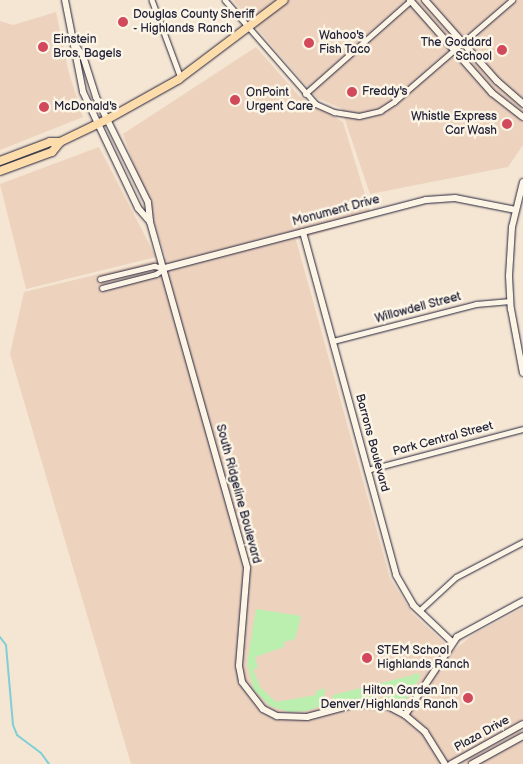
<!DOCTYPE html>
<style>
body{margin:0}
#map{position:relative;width:523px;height:764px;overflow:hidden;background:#f5e5d3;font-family:"Balsamiq Sans",sans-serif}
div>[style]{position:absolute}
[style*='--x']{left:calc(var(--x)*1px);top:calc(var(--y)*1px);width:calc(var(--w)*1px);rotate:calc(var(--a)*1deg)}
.built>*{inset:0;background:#edd2be}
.green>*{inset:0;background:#baefb0}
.stream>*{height:2px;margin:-1px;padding:0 1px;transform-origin:1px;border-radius:1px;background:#7ecfd6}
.roads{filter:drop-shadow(0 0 1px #22223b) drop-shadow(0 0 1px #22223b)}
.street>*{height:4.5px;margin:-2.25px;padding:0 2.25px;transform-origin:2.25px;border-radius:2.25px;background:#fcf5e5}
.secondary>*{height:6px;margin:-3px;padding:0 3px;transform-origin:3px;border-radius:3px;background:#fcf5e5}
.primary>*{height:8px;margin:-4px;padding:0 4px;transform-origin:4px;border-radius:4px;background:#fddcac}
.dots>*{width:14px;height:14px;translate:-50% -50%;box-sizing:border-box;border:2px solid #fcf5e5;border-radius:50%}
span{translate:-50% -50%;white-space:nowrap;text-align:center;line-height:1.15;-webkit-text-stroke:5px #fcf5e5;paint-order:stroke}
.poi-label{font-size:12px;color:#22223b}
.left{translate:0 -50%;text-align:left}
.right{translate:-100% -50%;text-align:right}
.street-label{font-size:12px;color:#22223b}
</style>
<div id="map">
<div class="built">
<div style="clip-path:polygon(233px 0,523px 0,523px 145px,508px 167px,370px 194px,341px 108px,317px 98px)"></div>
<div style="clip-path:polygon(56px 12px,68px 70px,83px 117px,0 150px,0 21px,13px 25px)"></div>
<div style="clip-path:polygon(256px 47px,299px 96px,343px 122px,372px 218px,296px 240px,390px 578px,412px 613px,453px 651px,474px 634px,523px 608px,523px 764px,131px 764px,10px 354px,24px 292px,166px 258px,123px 134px)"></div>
<div style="clip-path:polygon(99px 147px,156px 257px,26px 289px,0 184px)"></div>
</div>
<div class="green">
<div style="clip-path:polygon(256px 609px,301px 616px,295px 639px,284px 642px,284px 647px,255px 657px,258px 668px,253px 669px,260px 687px,276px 702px,316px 695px,316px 691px,325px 688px,324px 705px,306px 711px,289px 712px,270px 706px,254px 690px,247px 664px)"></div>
<div style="clip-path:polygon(419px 673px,420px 678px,405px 701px,381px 696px,336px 703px,332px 699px,333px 695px,409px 676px,410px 680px,411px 675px)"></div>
</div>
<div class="stream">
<div style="--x:0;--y:637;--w:10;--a:53"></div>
<div style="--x:6;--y:645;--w:80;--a:85"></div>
<div style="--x:13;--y:725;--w:11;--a:68"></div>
<div style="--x:17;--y:735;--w:30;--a:37"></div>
<div style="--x:41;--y:753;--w:14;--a:54"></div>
</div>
<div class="roads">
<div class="street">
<div style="--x:152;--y:0;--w:83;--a:69.6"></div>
<div style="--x:225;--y:0;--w:138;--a:48.8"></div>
<div style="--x:316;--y:104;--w:20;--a:24"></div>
<div style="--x:334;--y:112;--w:25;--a:9"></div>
<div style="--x:359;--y:116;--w:22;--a:-13"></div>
<div style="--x:380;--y:111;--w:17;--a:-33"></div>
<div style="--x:394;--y:102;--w:156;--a:-40.8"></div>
<div style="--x:305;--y:94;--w:140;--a:-41.5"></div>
<div style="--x:100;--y:279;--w:56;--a:-13.5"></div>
<div style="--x:154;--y:266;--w:10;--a:11"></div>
<div style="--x:102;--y:288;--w:56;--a:-14.5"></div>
<div style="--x:156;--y:274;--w:9;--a:-32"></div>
<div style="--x:333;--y:341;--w:148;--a:-14.5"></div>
<div style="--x:476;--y:304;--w:34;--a:-5"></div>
<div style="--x:367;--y:470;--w:161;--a:-14.7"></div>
<div style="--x:419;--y:611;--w:50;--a:-42.6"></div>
<div style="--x:456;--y:577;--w:76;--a:-27.6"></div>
</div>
<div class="secondary">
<div style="--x:65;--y:0;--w:94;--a:78.9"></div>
<div style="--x:83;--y:92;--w:128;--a:64.6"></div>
<div style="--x:138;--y:208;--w:18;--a:49"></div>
<div style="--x:410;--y:0;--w:124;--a:48.6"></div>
<div style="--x:492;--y:93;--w:39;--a:38"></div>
<div style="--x:425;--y:0;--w:108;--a:48.4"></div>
<div style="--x:497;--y:81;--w:35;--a:41"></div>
<div style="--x:75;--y:45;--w:14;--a:54"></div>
<div style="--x:83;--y:56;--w:43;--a:72.4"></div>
<div style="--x:96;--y:97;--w:117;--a:63.7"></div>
<div style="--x:148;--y:202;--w:20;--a:84"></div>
<div style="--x:150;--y:222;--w:359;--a:74.3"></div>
<div style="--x:247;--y:568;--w:98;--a:94.7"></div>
<div style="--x:239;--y:666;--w:16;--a:79"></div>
<div style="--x:242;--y:682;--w:34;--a:52"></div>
<div style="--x:263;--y:709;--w:16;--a:27"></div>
<div style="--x:277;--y:716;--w:30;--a:2"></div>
<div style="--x:307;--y:717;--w:51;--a:-14.9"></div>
<div style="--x:356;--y:704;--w:32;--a:4"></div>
<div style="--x:388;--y:706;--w:19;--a:28"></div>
<div style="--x:405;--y:715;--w:26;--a:40"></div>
<div style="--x:425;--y:732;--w:38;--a:58"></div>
<div style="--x:523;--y:182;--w:46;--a:103.7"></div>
<div style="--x:512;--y:227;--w:49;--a:93.5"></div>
<div style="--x:509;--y:276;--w:33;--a:87"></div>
<div style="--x:511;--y:309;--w:65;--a:79.4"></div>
<div style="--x:303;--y:232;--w:355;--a:74.8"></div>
<div style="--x:396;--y:575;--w:34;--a:60"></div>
<div style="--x:413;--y:605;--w:54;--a:43.5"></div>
<div style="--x:165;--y:268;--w:270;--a:-14.6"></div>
<div style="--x:426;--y:200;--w:29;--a:-4"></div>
<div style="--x:455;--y:198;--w:62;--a:11.1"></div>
<div style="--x:405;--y:715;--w:94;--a:-56.3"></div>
<div style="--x:457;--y:637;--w:75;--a:-28.6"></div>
<div style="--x:451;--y:764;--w:82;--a:-29.1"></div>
<div style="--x:472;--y:764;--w:58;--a:-28.8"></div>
</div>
<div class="primary">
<div style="--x:0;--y:161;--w:53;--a:-20.8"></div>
<div style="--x:50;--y:142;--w:10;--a:0"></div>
<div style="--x:60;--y:142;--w:51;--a:-25.6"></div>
<div style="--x:106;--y:120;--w:84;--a:-29.3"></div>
<div style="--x:179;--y:79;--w:131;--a:-37"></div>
<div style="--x:0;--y:171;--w:55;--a:-20.1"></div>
<div style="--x:52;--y:152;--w:13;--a:-51"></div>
</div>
</div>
<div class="dots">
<div style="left:123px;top:22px;background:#d1495b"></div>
<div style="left:309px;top:43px;background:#d1495b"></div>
<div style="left:43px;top:47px;background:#d1495b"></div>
<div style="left:502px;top:50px;background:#d1495b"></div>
<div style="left:352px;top:92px;background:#d1495b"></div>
<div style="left:235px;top:100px;background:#d1495b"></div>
<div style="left:44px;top:107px;background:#d1495b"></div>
<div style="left:507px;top:124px;background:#d1495b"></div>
<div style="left:367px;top:658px;background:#d1495b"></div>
<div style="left:468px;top:698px;background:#d1495b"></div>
</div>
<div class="poi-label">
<span class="left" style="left:133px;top:22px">Douglas County Sheriff<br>- Highlands Ranch</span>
<span class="left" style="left:319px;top:43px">Wahoo's<br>Fish Taco</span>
<span class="left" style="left:53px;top:47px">Einstein<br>Bros. Bagels</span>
<span class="right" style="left:492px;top:50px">The Goddard<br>School</span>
<span class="left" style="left:362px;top:92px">Freddy's</span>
<span class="left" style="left:246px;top:100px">OnPoint<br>Urgent Care</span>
<span class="left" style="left:54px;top:107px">McDonald's</span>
<span class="right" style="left:497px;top:124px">Whistle Express<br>Car Wash</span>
<span class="left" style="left:377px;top:658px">STEM School<br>Highlands Ranch</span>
<span class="right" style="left:458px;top:698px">Hilton Garden Inn<br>Denver/Highlands Ranch</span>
</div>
<div class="street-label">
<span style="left:336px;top:211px;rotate:-15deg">Monument Drive</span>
<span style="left:418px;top:308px;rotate:-15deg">Willowdell Street</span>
<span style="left:443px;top:439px;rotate:-15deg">Park Central Street</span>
<span style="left:372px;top:443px;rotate:75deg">Barrons Boulevard</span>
<span style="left:238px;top:494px;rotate:75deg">South Ridgeline Boulevard</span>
<span style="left:482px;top:734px;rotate:-29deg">Plaza Drive</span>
</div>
</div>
